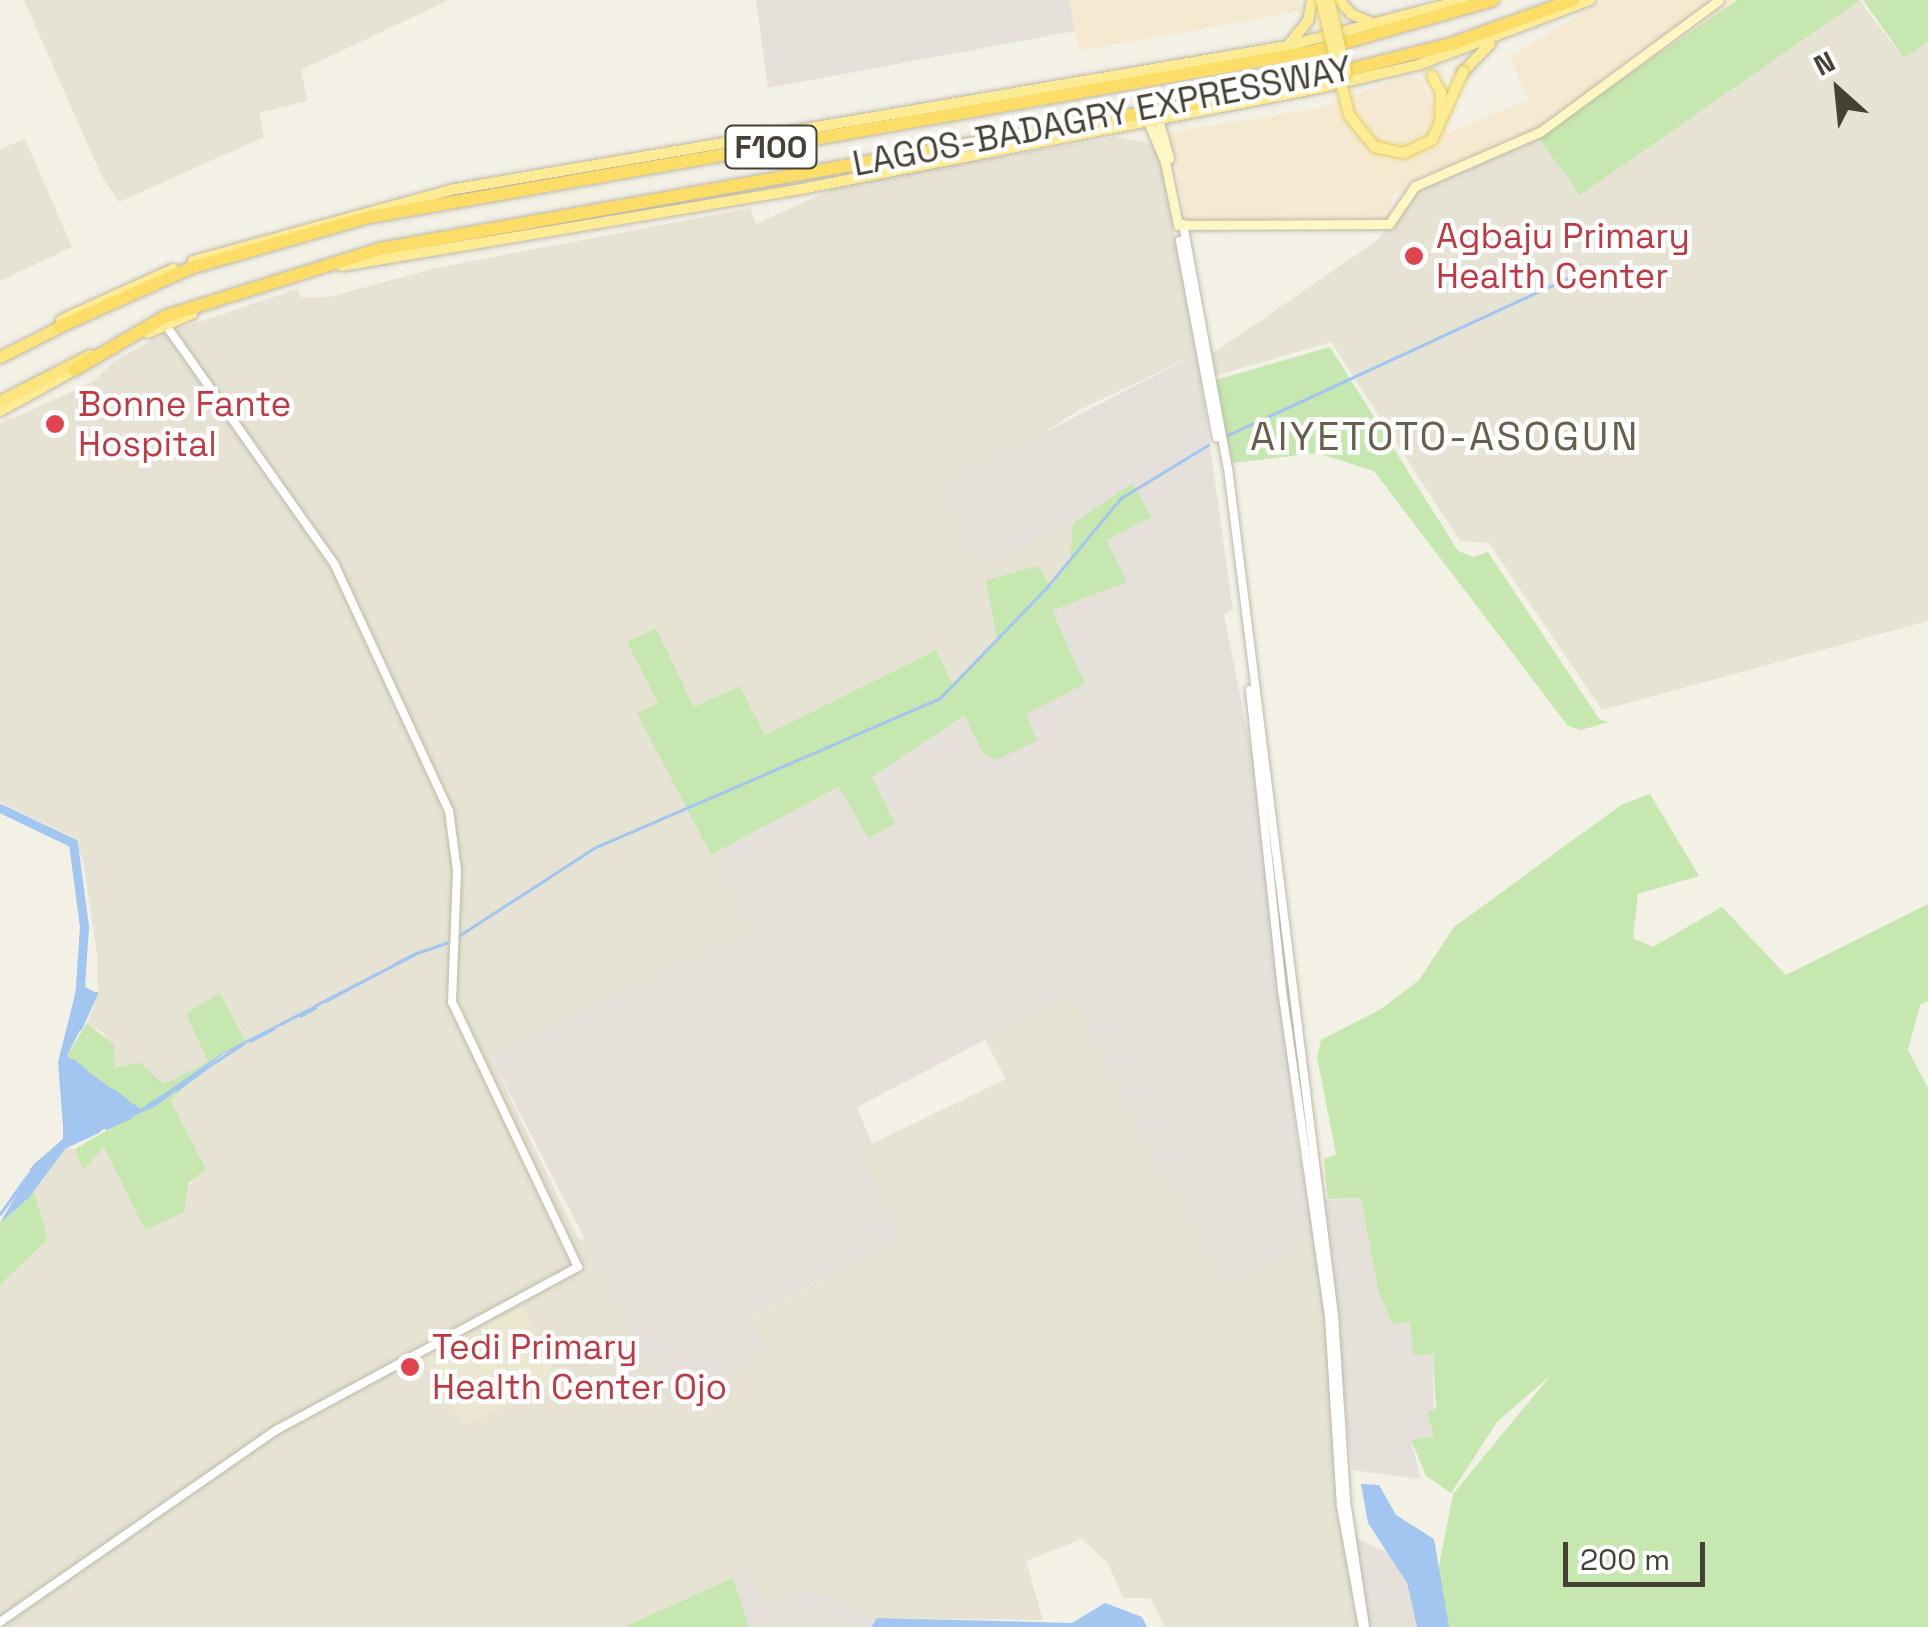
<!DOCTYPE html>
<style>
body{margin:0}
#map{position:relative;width:1928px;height:1627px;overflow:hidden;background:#f3f0e6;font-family:"Space Grotesk",sans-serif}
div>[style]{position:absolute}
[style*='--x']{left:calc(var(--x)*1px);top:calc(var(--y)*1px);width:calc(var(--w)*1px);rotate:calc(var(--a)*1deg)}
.residential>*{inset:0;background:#e6e3d4}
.commercial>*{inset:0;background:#f5ead1}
.industrial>*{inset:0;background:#e5e1da}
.education>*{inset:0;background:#ece7d0}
.green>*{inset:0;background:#c6e7af}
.water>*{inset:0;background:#a2c6ef}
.stream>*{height:2.5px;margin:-1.25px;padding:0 1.25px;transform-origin:1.25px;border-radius:1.25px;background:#a2c6ef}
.river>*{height:9px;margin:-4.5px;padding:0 4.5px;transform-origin:4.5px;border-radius:4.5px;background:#a2c6ef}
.roads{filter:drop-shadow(0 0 2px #beb9a8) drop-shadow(0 0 2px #beb9a8)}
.tertiary>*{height:8px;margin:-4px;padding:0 4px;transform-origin:4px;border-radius:4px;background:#fff}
.secondary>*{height:9px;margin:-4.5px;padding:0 4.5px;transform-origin:4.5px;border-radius:4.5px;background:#fef7c4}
.primary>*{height:10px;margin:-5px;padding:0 5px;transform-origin:5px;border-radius:5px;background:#fdec94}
.trunk>*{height:11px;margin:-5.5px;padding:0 5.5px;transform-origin:5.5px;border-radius:5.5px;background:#fce47e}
.motorway>*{height:12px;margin:-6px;padding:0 6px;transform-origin:6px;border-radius:6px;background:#fcdd67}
.bridges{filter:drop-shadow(0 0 2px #e2cc64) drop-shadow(0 0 2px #e2cc64)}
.primary-bridge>*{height:10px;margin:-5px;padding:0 5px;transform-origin:5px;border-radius:5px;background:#fdec94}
.dots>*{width:28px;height:28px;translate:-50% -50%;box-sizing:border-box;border:5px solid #fff;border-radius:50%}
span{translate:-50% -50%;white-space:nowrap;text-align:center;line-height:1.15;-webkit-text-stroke:9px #fff;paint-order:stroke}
.shield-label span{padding:2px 8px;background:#fff;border:2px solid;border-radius:8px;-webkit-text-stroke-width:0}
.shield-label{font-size:32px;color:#454135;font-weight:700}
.street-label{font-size:35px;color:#454135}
.health-label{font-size:35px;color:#be3a42}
.left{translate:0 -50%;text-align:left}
.quarter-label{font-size:40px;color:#68604c;letter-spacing:2.5px}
.north{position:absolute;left:1788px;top:40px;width:100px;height:100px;-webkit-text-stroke:8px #fff;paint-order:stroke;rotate:333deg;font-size:28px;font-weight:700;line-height:40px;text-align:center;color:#454135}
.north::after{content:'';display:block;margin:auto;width:35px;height:45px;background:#454135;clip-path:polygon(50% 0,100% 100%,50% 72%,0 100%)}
.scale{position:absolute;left:1563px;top:1542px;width:142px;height:45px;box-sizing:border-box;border:5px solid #454135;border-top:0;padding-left:12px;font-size:30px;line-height:35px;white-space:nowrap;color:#454135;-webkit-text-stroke:8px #fff;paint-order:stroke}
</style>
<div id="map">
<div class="residential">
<div style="clip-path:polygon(24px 0,449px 0,301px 70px,307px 101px,259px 113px,264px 137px,119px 202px,102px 177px)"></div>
<div style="clip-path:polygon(1859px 0,1903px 57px,1928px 41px,1928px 621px,1602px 710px,1489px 543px,1460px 541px,1331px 342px,1214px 376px,1209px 356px,1379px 239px,1413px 187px,1538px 137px,1580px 194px)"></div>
<div style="clip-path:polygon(1115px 137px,1158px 145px,1197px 354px,1079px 410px,1013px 452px,1009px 562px,1033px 538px,1073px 523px,1070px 560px,1050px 587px,998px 622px,997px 640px,953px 686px,935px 650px,765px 735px,694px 708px,656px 628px,628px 642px,658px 703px,638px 714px,754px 931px,490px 1055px,578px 1238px,749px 1316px,899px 1241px,859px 1150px,1006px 1079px,984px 1038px,1074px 994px,1220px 1285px,1316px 1238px,1360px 1627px,1164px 1627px,1151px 1598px,1123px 1598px,1108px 1563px,1082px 1539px,1026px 1561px,1043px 1620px,877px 1618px,805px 1589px,764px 1605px,749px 1573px,624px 1627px,0 1627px,0 1285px,48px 1239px,32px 1185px,64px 1147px,75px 1149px,83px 1169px,104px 1147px,145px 1229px,206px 1168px,171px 1100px,223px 1054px,246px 1043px,220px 993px,209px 1062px,162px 1084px,115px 1068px,104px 1033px,87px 1023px,98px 994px,97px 955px,83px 860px,72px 837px,0 802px,0 424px,93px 382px,114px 361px,166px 333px,297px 289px,302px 298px,329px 297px,436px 268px,750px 208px,756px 224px,844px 184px)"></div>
<div style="clip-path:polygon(25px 139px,72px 247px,0 281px,0 149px)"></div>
</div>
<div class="commercial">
<div style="clip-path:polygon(1069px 0,1299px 0,1302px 11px,1079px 51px)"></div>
<div style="clip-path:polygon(1604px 0,1736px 0,1538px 137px,1393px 194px,1389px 221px,1186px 221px,1170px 132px,1315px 109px,1404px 77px,1420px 79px,1448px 133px,1528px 100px,1510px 57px)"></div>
</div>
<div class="industrial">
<div style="clip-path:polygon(756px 0,1069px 0,1075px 31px,768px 88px)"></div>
<div style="clip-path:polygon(1197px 354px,1233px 610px,1224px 615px,1264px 816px,1298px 1149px,1316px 1238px,1220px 1285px,1073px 994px,857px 1107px,872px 1144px,859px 1150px,899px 1241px,750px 1315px,766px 1352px,668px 1400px,490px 1055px,753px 931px,711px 855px,840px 787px,894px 824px,872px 777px,964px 716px,983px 753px,1026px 714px,1052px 611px,1127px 582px,1107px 540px,1152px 517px,1132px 483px,1073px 523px,1033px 538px,1009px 562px,972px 558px,944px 484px)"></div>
<div style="clip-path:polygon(1361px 1198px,1378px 1290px,1392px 1324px,1410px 1321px,1433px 1353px,1434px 1436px,1411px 1441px,1421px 1479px,1352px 1470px,1323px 1200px)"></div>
<div style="clip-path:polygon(1347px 1534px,1387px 1552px,1407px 1583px,1417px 1627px,1360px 1627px)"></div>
<div style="clip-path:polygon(749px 1572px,764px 1605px,805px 1589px,877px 1618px,871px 1627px,749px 1627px,733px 1578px)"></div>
</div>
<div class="education">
<div style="clip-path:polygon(523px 1306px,558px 1380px,465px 1427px,423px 1358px)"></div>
</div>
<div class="green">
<div style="clip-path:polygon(1737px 0,1860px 0,1580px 195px,1538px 137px)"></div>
<div style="clip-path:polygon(1863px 0,1928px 0,1928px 42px,1904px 58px)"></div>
<div style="clip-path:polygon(1330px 347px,1458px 551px,1474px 557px,1488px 552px,1600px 720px,1609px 722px,1581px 730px,1568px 726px,1374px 471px,1317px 453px,1233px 463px,1212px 381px)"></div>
<div style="clip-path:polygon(1132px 483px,1152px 517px,1107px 540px,1127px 582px,1052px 611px,1085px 684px,1026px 714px,1037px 741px,996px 760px,983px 753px,964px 716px,872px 777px,895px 824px,868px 838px,839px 787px,711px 855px,637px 713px,658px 703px,627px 642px,656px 628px,694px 707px,740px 686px,765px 735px,936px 650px,953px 685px,997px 640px,986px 580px,1038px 566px,1051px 586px,1070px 560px,1073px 523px)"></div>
<div style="clip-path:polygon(1650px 794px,1699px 876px,1638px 894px,1633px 938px,1653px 947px,1722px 907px,1786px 975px,1928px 904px,1928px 1001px,1920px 1005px,1908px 1050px,1928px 1088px,1928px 1627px,1449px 1627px,1438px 1571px,1453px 1494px,1551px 1375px,1497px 1422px,1451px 1493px,1426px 1476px,1411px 1440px,1434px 1436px,1427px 1413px,1436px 1408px,1433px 1354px,1413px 1355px,1410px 1322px,1392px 1324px,1378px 1290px,1361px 1198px,1328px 1199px,1324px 1159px,1336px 1154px,1317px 1057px,1321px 1040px,1381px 1009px,1419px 980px,1454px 927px,1621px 805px)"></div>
<div style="clip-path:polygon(220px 993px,247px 1043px,222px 1053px,171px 1100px,206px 1169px,188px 1184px,184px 1212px,145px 1230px,104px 1147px,83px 1170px,75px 1149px,176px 1090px,140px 1110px,67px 1056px,87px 1023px,114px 1045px,115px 1068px,139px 1062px,163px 1084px,208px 1062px,186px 1013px)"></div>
<div style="clip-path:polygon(32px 1185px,48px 1239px,0 1285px,0 1223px,22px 1204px)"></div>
<div style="clip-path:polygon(733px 1578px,749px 1627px,624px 1627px)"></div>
</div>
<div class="water">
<div style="clip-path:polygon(413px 955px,288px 1022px,244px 1044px,223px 1054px,156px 1106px,64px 1147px,22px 1204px,0 1223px,34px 1164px,64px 1139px,58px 1062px,78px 983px,98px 994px,67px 1056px,141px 1110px,222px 1053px)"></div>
<div style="clip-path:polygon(1361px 1484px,1379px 1485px,1396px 1515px,1434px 1539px,1449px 1627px,1417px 1627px,1407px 1583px,1368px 1523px)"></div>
<div style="clip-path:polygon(1105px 1603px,1142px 1617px,1147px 1627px,871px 1627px,877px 1618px,1072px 1623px)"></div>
</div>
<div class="stream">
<div style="--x:1228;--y:435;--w:398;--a:-24.8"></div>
<div style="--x:457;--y:937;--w:163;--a:-33"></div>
<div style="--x:594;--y:848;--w:376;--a:-23.4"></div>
<div style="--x:939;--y:699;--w:156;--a:-46"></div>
<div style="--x:1047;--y:587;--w:116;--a:-50.3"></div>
<div style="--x:1121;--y:498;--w:102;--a:-31.3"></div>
<div style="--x:414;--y:954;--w:34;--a:-19"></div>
<div style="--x:365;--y:980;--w:54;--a:-27.5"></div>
<div style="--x:413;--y:955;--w:18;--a:153"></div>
<div style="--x:326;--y:1001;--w:57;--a:-28.4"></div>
<div style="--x:316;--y:1005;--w:47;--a:-27.6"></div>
<div style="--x:300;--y:1016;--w:17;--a:-28"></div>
<div style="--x:71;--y:1022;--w:40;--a:-80"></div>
<div style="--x:78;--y:983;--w:8;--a:40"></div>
<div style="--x:281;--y:1024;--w:27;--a:-28"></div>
<div style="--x:80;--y:1029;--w:39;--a:-66"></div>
<div style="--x:250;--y:1041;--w:27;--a:-28"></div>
<div style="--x:73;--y:1060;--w:16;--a:38"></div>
<div style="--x:61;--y:1074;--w:30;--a:-84"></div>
<div style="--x:113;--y:1090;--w:17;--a:36"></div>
<div style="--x:176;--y:1090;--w:37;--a:-36"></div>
<div style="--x:133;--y:1105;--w:9;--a:36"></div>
<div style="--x:140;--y:1110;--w:122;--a:-32.7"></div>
<div style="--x:106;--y:1128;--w:27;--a:-24"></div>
<div style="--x:31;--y:1169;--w:45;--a:-42.3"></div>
<div style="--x:64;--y:1139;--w:17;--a:-90"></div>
<div style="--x:26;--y:1198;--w:64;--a:-53.3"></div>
<div style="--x:64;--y:1147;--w:38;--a:-25"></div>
<div style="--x:0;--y:1214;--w:47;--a:-54.6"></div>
</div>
<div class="river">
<div style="--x:0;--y:808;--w:81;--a:25.6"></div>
<div style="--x:73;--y:843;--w:85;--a:82.5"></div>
<div style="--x:84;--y:927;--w:58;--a:93.9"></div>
</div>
<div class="roads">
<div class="tertiary">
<div style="--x:1183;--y:224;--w:248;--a:79.6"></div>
<div style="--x:1228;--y:468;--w:854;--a:82.87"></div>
<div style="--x:1334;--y:1315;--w:186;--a:86.3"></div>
<div style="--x:1346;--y:1501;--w:127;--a:81.4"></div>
<div style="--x:1180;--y:241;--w:200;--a:79.4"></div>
<div style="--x:1250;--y:690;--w:302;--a:83.9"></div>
<div style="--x:1282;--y:990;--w:329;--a:81.8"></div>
<div style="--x:1329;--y:1316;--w:190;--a:86.4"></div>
<div style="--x:1341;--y:1506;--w:123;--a:79.7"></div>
<div style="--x:0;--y:1622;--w:338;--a:-34.8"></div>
<div style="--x:278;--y:1429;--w:341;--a:-28.4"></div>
<div style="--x:578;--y:1267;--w:293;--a:-115.4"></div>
<div style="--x:452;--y:1002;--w:132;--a:-87.8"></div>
<div style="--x:457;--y:870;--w:60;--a:-97.7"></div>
<div style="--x:449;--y:811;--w:271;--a:-114.9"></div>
<div style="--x:335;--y:565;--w:295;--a:-125.2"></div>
</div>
<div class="secondary">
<div style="--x:1147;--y:119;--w:47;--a:67.3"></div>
<div style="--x:1165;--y:162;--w:64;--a:78.3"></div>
<div style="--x:1178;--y:225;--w:211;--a:-0.3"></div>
<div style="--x:1389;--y:224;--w:46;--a:-55.6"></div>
<div style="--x:1415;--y:186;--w:136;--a:-23.4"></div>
<div style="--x:1540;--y:132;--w:222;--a:-36.4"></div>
<div style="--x:1158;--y:119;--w:41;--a:74.2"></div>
</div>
<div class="primary">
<div style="--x:1339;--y:0;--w:18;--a:49"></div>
<div style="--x:1351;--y:14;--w:25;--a:23"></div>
<div style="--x:1291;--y:42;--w:27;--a:-51"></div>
<div style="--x:1308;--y:21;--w:21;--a:-79"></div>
<div style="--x:1463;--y:72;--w:39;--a:-46"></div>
<div style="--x:193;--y:261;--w:267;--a:-15.4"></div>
<div style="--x:450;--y:190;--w:849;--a:-9.76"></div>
<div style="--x:1287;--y:46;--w:183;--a:-14.6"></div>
<div style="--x:342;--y:266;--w:471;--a:-9.5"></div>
<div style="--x:806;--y:188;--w:523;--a:-11.03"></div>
<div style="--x:1319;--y:88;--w:102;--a:-13.1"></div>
<div style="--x:1418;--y:65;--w:184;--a:-20.7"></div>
<div style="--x:61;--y:320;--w:123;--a:-24.5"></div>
<div style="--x:148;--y:333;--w:48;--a:-23.4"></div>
<div style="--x:0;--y:411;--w:91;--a:-28.8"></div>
</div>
<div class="trunk">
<div style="--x:0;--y:357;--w:66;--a:-27"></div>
<div style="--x:0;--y:401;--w:101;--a:-27.1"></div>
</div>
<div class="motorway">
<div style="--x:59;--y:327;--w:144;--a:-24.2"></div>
<div style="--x:190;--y:268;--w:186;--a:-15.9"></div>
<div style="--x:369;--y:217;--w:960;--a:-9.95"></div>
<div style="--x:1315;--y:51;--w:185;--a:-16"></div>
<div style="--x:74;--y:370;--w:107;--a:-30.4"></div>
<div style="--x:166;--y:316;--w:224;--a:-17.4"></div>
<div style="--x:380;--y:249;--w:900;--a:-10.11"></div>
<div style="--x:1266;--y:91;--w:194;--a:-14.3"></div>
<div style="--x:1454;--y:43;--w:127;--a:-19.9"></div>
</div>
</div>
<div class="bridges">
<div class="primary-bridge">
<div style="--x:1321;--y:0;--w:118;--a:76.3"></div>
<div style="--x:1349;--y:115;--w:41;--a:50.9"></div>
<div style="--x:1375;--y:147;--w:30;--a:12"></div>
<div style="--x:1404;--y:153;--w:31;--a:-25"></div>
<div style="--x:1432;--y:140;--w:75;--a:-65.5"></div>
<div style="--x:1329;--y:0;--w:75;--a:76.9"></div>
<div style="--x:1432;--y:76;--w:19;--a:62"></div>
<div style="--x:1441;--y:93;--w:24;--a:92"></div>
</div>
</div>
<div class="dots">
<div style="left:1414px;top:256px;background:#e0444e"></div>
<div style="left:55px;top:424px;background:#e0444e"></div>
<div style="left:410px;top:1367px;background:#e0444e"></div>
</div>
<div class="shield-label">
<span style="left:771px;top:147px">F100</span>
</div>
<div class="street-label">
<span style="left:1102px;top:116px;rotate:-11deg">LAGOS-BADAGRY EXPRESSWAY</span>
</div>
<div class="health-label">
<span class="left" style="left:1436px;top:256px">Agbaju Primary<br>Health Center</span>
<span class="left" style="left:78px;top:424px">Bonne Fante<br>Hospital</span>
<span class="left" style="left:432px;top:1367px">Tedi Primary<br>Health Center Ojo</span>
</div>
<div class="quarter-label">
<span style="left:1445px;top:437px">AIYETOTO-ASOGUN</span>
</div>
<div class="north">N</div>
<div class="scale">200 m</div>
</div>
